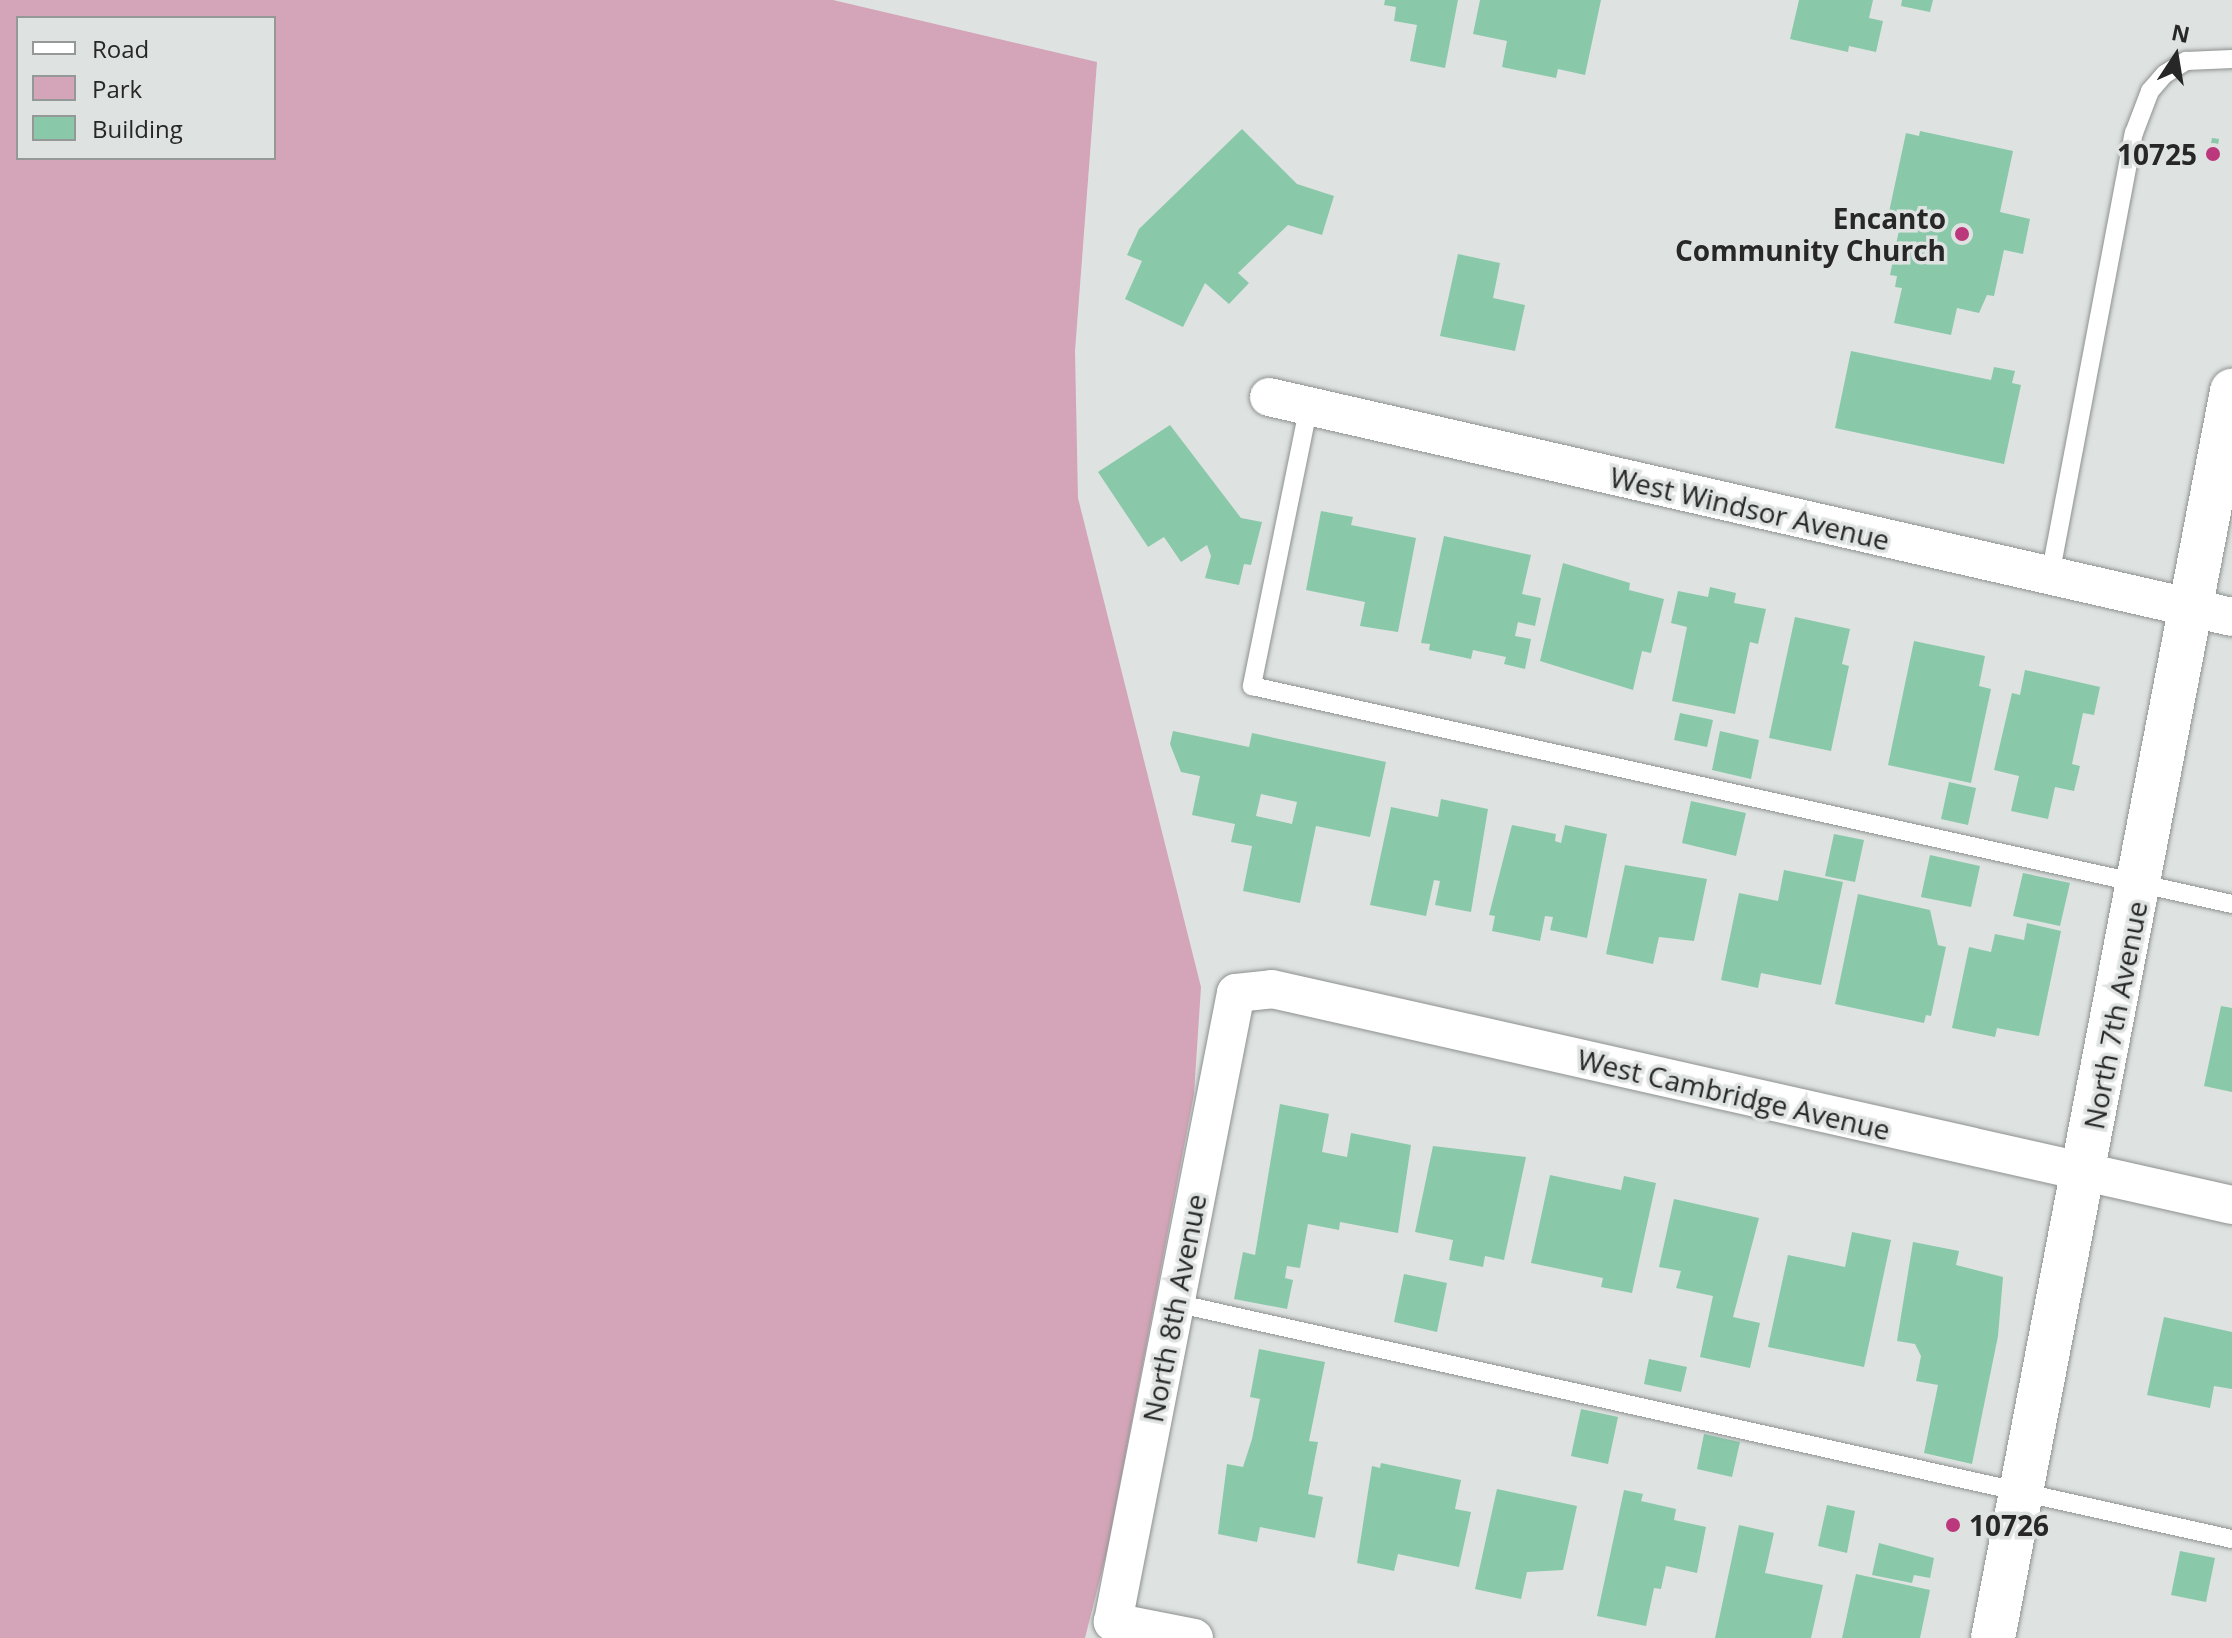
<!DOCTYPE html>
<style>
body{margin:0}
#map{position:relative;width:2232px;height:1638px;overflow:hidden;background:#dee3e1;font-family:"Open Sans",sans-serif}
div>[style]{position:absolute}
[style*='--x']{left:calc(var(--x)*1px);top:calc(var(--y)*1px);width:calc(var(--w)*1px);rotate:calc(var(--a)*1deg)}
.green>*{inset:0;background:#d4a5b8}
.building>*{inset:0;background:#8ac8aa}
.roads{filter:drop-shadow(0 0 2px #8d918f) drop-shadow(0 0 2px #8d918f)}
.service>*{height:18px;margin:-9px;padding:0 9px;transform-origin:9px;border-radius:9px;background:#fff}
.minor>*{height:38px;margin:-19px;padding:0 19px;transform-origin:19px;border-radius:19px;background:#fff}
.secondary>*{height:44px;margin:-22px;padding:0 22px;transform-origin:22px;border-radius:22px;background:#fff}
.dots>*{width:22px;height:22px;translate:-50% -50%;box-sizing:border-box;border:4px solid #dee3e1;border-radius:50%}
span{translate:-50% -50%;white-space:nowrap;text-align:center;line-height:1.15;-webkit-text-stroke:7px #dee3e1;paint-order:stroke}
.poi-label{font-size:28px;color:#262726;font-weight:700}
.right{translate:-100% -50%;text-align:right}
.left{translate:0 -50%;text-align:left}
.street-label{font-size:28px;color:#262726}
.legend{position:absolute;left:16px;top:16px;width:260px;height:144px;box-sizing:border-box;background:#dee3e1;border:2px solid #949896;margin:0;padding:10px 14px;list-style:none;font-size:24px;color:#262726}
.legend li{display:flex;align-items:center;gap:16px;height:40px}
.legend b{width:40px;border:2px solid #949896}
.north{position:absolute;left:2136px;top:16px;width:80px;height:80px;-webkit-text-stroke:6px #dee3e1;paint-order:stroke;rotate:12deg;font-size:22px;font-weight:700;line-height:32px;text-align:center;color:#262726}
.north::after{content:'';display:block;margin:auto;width:28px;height:36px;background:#262726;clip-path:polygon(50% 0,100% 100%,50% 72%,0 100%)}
</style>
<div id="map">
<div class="green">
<div style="clip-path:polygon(evenodd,0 0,833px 0,1097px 62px,1075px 351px,1078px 498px,1201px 987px,1194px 1094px,1108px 1547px,1085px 1638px,0 1638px,0 0,18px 18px,274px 18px,274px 158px,18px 158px,18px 18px)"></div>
</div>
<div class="building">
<div style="clip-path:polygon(1385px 0,1458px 0,1445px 68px,1410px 61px,1417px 25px,1394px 21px,1396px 7px,1384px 5px)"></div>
<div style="clip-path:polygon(1480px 0,1601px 0,1585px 75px,1558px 69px,1556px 78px,1502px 67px,1507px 41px,1473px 34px)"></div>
<div style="clip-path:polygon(1799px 0,1873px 0,1869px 18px,1883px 21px,1876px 52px,1849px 46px,1848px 52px,1790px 39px)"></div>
<div style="clip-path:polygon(1902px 0,1933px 0,1930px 12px,1901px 6px)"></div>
<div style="clip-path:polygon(1242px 129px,1297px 184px,1334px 196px,1322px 235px,1288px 225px,1238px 273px,1249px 283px,1229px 304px,1205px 283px,1183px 327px,1125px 299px,1142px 261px,1127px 255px,1139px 229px)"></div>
<div style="clip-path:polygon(1920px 131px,2013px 151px,2000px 212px,2030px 219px,2023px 254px,2004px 250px,1994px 296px,1987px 295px,1979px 313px,1957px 308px,1951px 335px,1894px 323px,1902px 288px,1895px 287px,1897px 276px,1890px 275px,1902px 215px,1889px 212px,1906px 133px,1919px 136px)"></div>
<div style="clip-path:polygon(2212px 138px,2219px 139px,2215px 162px,2208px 160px)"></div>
<div style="clip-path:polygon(1458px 254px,1500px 263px,1493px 298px,1525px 305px,1515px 351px,1440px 336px)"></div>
<div style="clip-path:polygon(1851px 351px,1991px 380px,1994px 367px,2015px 371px,2012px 383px,2021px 385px,2004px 464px,1835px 428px)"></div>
<div style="clip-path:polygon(1170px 425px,1241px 518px,1262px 522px,1251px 565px,1244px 564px,1239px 585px,1205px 578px,1211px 556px,1207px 545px,1181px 562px,1164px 537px,1148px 547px,1098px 472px)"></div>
<div style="clip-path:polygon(1321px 511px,1353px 517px,1351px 525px,1416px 538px,1398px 632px,1360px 626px,1365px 602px,1306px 590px)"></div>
<div style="clip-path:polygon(1444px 536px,1531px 555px,1522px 594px,1541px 598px,1535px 626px,1518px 622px,1515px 636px,1531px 639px,1525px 669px,1504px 664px,1506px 657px,1473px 650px,1471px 659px,1429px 650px,1430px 644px,1421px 643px)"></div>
<div style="clip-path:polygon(1563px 563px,1630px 583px,1629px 590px,1664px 599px,1651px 653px,1642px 651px,1633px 690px,1540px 661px)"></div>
<div style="clip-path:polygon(1710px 587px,1736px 593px,1734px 603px,1766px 609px,1758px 644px,1750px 642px,1735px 714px,1672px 701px,1687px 627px,1671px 623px,1678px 591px,1708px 597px)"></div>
<div style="clip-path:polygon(1795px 617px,1850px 629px,1842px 664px,1849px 666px,1831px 751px,1769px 738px)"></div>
<div style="clip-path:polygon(1914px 641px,1985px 656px,1979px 686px,1991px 689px,1971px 783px,1888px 765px)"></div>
<div style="clip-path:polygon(2025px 670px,2100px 687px,2094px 715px,2083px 713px,2072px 764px,2080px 766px,2074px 791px,2055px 787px,2048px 819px,2011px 811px,2019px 776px,1994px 770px,2012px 693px,2020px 695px)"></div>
<div style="clip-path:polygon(1680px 713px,1713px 720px,1707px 747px,1674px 740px)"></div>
<div style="clip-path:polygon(evenodd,1173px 731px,1249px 747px,1252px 733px,1386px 762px,1370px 837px,1316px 826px,1300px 903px,1243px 891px,1252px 846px,1231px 842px,1235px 824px,1192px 815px,1200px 776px,1181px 772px,1170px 744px,1173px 731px,1261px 794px,1297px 802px,1292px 824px,1256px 816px,1261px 794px)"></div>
<div style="clip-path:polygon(1720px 731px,1759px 740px,1751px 779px,1712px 770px)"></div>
<div style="clip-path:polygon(1949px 782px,1976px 788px,1968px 825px,1941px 819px)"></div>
<div style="clip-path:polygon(1441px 799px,1488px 809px,1471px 912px,1435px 905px,1440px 881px,1434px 880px,1426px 916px,1370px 905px,1391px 807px,1438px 817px)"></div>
<div style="clip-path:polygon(1691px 801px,1746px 813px,1736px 856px,1682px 843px)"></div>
<div style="clip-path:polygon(1512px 825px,1556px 834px,1555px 841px,1561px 843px,1565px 825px,1607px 834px,1587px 938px,1550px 930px,1553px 917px,1545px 916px,1540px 941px,1492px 931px,1495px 916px,1489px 915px)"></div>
<div style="clip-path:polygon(1834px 834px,1864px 840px,1855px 882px,1825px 876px)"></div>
<div style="clip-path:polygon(1930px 855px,1980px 866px,1971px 907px,1921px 897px)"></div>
<div style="clip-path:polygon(1625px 865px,1707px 879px,1694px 941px,1659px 937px,1653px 964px,1606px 954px)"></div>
<div style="clip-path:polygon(1784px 870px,1843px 882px,1821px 985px,1761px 973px,1758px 988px,1721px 980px,1739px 893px,1778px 901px)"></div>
<div style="clip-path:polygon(2023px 873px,2070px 883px,2060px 926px,2013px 916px)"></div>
<div style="clip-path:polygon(1858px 894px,1930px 910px,1938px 945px,1946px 947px,1931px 1016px,1926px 1015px,1924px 1023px,1835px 1004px)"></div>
<div style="clip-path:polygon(2027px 923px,2061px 931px,2039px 1036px,1997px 1028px,1995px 1037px,1952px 1028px,1969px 947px,1991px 952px,1995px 934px,2024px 940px)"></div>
<div style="clip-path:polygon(2221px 1006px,2232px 1008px,2232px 1092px,2204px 1086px)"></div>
<div style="clip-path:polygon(1280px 1104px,1329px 1114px,1322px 1152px,1347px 1157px,1351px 1133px,1411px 1145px,1398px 1233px,1340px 1222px,1339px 1230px,1308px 1224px,1300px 1268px,1287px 1266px,1285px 1278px,1293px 1280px,1287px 1309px,1234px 1299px,1243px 1252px,1255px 1255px)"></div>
<div style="clip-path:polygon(1433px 1146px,1526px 1157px,1504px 1260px,1485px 1256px,1483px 1267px,1449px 1260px,1453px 1240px,1415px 1232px)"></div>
<div style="clip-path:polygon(1550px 1175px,1621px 1190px,1624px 1176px,1656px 1183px,1632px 1293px,1601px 1287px,1603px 1278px,1531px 1263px)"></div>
<div style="clip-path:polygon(1674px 1199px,1759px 1218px,1733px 1317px,1760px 1323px,1750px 1368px,1700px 1357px,1713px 1296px,1676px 1288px,1681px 1271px,1659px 1267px)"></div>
<div style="clip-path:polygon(1852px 1232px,1891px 1240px,1864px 1367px,1768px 1347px,1788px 1255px,1845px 1267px)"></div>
<div style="clip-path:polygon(1913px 1242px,1959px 1251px,1956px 1265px,2003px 1277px,1998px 1336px,1972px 1464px,1924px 1453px,1938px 1385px,1916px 1381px,1921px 1356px,1915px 1344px,1897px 1341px)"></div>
<div style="clip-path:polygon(1404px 1274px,1447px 1283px,1437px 1332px,1394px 1322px)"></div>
<div style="clip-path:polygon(2164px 1317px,2232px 1332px,2232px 1389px,2214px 1386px,2210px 1408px,2147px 1395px)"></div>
<div style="clip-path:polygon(1259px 1349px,1325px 1362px,1309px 1441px,1318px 1442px,1308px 1494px,1323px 1497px,1315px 1538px,1260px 1527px,1257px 1542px,1218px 1534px,1227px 1464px,1243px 1467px,1252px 1439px,1260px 1399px,1250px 1397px)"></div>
<div style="clip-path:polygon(1649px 1359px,1687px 1367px,1681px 1392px,1644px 1384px)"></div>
<div style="clip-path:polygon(1581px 1409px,1618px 1417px,1608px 1464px,1571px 1456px)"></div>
<div style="clip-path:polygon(1704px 1434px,1740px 1442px,1732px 1477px,1697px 1469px)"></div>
<div style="clip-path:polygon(1381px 1463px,1461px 1480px,1455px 1509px,1471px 1512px,1459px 1567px,1398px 1554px,1394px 1571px,1357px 1563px,1372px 1466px,1380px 1468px)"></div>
<div style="clip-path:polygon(1497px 1489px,1577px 1506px,1563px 1570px,1527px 1572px,1521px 1599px,1475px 1589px)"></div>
<div style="clip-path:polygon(1624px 1490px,1643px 1494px,1641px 1501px,1676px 1509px,1674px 1520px,1706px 1527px,1697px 1573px,1666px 1566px,1661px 1589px,1654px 1588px,1646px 1626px,1597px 1616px)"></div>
<div style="clip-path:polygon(1827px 1505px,1855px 1511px,1847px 1553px,1818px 1546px)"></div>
<div style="clip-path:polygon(1739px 1525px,1774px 1533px,1765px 1573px,1823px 1585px,1811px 1638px,1715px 1638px)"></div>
<div style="clip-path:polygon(1879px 1543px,1934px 1558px,1930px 1578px,1914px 1575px,1912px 1583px,1872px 1575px)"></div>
<div style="clip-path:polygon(2180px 1551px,2215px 1558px,2206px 1602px,2171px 1595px)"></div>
<div style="clip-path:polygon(1856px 1574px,1930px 1590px,1920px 1638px,1842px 1638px)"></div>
</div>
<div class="roads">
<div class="service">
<div style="--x:1308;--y:410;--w:282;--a:101.5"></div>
<div style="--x:1252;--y:686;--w:1004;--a:12.54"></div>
<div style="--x:2050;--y:576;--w:451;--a:-79.3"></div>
<div style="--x:2134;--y:133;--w:45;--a:-69.1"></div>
<div style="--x:2150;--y:91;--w:23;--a:-49"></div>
<div style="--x:2165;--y:74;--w:25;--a:-32"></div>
<div style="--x:2186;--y:61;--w:46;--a:-2.5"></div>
<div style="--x:1175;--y:1303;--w:1083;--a:12.59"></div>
</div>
<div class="minor">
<div style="--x:1269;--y:397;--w:988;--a:12.87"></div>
<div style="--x:1194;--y:1638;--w:83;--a:-168.8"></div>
<div style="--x:1113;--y:1622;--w:641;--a:-78.94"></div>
<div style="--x:1236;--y:993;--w:36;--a:-6"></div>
<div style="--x:1272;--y:989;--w:984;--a:12.68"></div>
</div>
<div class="secondary">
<div style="--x:1993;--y:1638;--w:1270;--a:-79.15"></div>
</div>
</div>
<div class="dots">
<div style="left:2213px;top:154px;background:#bc387d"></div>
<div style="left:1962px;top:234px;background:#bc387d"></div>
<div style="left:1953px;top:1525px;background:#bc387d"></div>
</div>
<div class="poi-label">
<span class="right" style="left:2197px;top:154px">10725</span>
<span class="right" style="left:1946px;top:234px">Encanto<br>Community Church</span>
<span class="left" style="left:1969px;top:1525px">10726</span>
</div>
<div class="street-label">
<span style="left:1750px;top:508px;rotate:13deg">West Windsor Avenue</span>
<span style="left:2115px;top:1015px;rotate:-79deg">North 7th Avenue</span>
<span style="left:1734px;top:1094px;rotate:13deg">West Cambridge Avenue</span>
<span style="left:1174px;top:1308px;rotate:-79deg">North 8th Avenue</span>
</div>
<ul class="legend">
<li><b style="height:10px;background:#fff"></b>Road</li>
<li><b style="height:22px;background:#d4a5b8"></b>Park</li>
<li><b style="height:22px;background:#8ac8aa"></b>Building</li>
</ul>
<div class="north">N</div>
</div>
